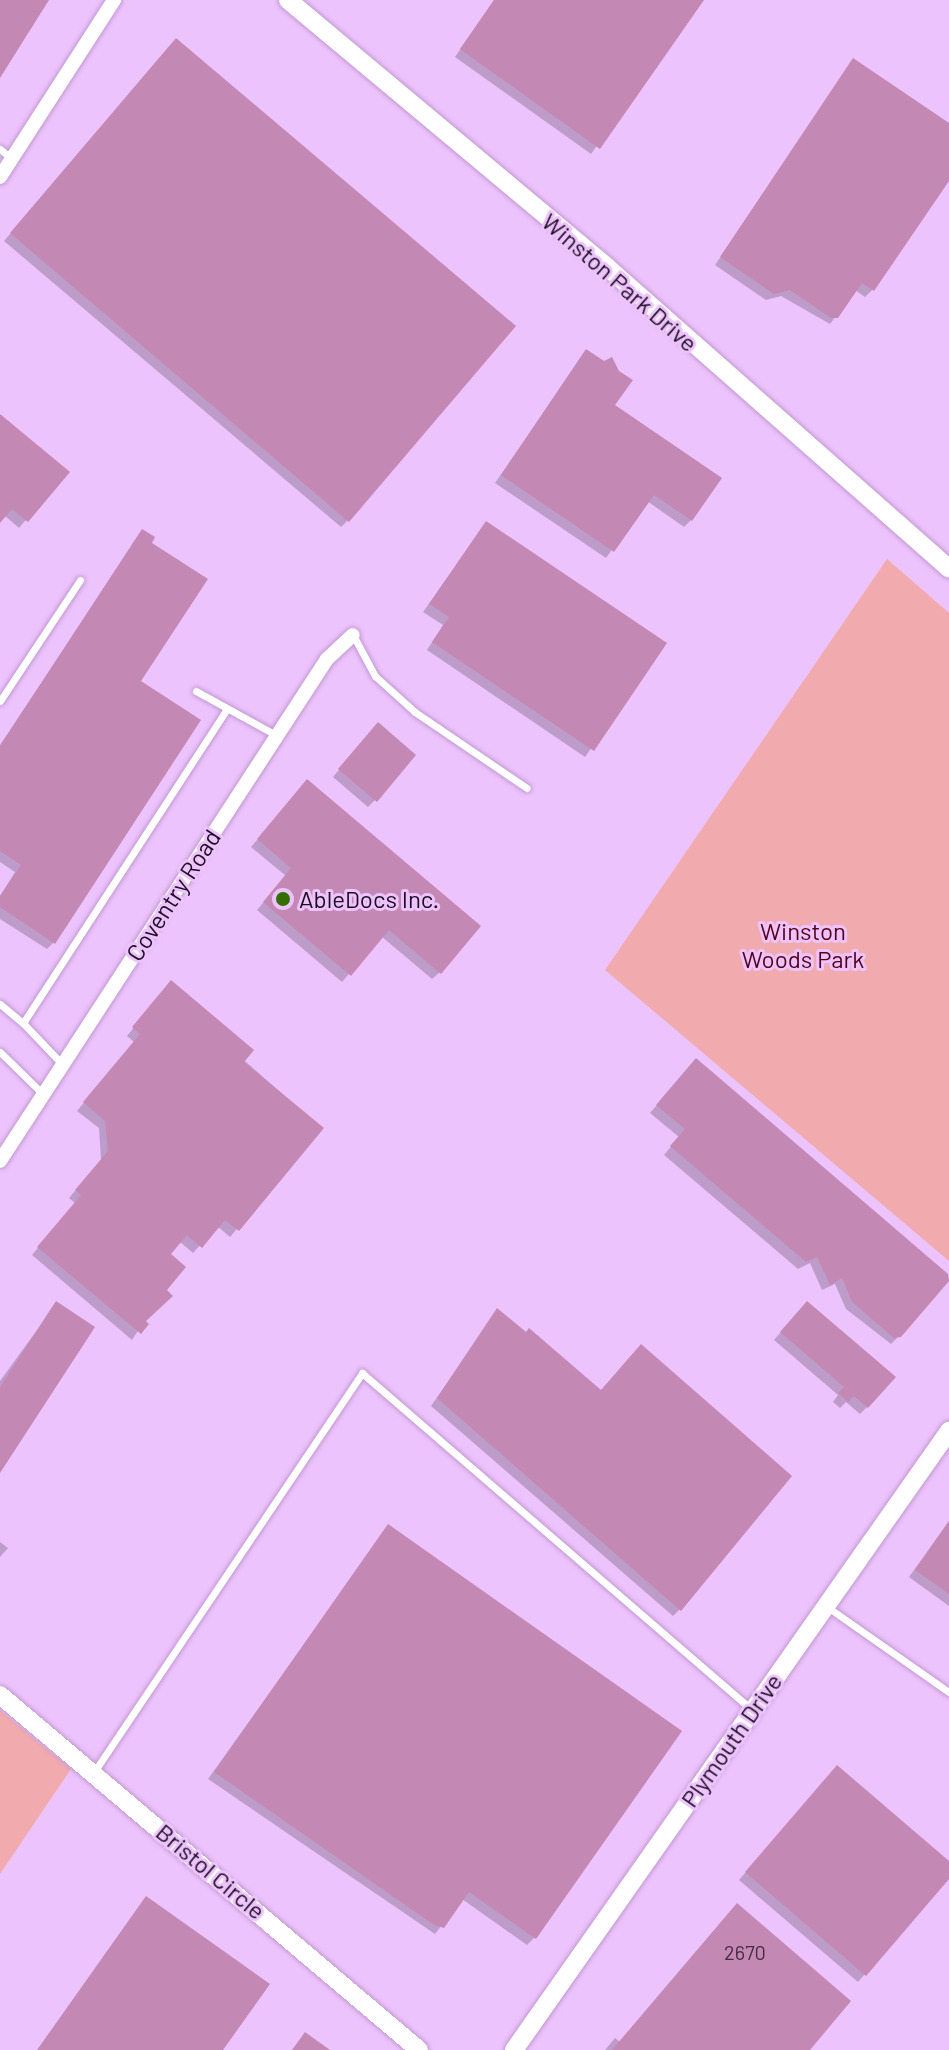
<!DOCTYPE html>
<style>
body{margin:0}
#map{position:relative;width:949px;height:2050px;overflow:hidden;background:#edc3fd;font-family:Barlow,sans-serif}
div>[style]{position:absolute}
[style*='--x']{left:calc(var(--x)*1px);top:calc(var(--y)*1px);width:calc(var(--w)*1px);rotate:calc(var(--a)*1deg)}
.green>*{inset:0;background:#f1abae}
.shadow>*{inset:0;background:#0003}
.building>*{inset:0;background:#c388b3}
.roads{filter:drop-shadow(0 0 2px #c199d1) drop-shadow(0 0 2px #c199d1)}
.service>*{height:7px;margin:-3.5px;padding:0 3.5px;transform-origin:3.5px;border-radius:3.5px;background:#fff}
.minor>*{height:14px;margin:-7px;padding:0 7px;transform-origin:7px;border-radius:7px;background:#fff}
.tertiary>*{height:18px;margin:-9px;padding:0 9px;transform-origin:9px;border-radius:9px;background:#fff}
.dots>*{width:22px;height:22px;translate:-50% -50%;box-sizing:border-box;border:4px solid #edc3fd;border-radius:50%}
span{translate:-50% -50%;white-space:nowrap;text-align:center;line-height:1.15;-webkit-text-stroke:6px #edc3fd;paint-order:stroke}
.number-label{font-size:20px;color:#462c46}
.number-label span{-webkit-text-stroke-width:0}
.street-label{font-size:24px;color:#1d0e22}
.poi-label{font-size:24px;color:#1d0e22}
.left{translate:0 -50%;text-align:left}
.park-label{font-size:24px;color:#560216}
</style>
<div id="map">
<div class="green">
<div style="clip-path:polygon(887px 559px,949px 613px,949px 1261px,605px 970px)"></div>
<div style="clip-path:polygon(0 1710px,71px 1769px,0 1874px)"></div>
</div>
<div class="shadow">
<div style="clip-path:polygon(494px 0,701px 0,591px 154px,455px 57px)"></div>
<div style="clip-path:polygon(169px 47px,348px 520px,341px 527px,4px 241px)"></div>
<div style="clip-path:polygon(853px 60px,949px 126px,949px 177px,872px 290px,865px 297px,855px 290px,830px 324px,781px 296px,766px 300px,715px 265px)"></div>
<div style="clip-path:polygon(586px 352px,604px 363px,613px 406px,691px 520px,684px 527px,647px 501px,606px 558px,495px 483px)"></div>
<div style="clip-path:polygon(0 416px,67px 472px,19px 528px,4px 515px,0 520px)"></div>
<div style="clip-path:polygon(486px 523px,664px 644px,585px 757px,427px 650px,443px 625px,423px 612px)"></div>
<div style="clip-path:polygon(142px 531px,138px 681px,54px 942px,47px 949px,0 919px,0 896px,15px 872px,0 862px,0 745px)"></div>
<div style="clip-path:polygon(371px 732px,375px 800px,368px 807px,333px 777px)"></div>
<div style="clip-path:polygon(300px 789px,440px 972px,432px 979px,381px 936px,342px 982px,257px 910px,286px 876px,251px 847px)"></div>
<div style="clip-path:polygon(164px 990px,321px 1128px,230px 1237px,217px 1226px,193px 1253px,179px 1241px,168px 1254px,164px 1290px,132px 1340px,32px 1255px,75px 1203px,69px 1198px,101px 1160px,99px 1128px,77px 1111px,134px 1042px,127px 1036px)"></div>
<div style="clip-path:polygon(689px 1068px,899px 1336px,891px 1344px,846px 1309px,835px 1284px,822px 1290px,810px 1263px,798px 1269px,664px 1155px,679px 1137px,650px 1113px)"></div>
<div style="clip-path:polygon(56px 1304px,0 1469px,0 1381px)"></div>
<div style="clip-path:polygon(800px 1310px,867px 1407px,860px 1414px,846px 1402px,840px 1408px,833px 1402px,838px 1395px,774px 1340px)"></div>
<div style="clip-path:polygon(497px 1311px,525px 1334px,680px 1609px,673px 1616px,431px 1406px)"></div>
<div style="clip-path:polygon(949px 1521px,949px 1606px,909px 1577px)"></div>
<div style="clip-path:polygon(388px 1527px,534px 1938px,527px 1945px,462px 1899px,435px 1934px,208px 1779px)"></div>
<div style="clip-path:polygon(0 1542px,8px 1548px,0 1557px)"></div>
<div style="clip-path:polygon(830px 1774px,949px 1863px,949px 1876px,858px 1982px,739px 1880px)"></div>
<div style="clip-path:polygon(615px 2038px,620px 2042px,807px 2050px,605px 2050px)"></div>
</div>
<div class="building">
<div style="clip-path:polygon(0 0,49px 0,0 78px)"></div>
<div style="clip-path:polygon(494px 0,704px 0,600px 149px,460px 49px)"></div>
<div style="clip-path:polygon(176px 38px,516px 326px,349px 522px,10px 233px)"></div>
<div style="clip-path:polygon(853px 58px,949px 123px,949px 181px,874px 291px,862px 283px,838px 318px,831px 318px,790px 290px,774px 294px,720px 257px)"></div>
<div style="clip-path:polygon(586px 349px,604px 361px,612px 357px,619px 371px,633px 380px,615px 405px,722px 478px,692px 521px,654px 495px,614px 552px,501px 475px)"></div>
<div style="clip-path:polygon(0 414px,70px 472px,28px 522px,12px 509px,0 523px)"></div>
<div style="clip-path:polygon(486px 521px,667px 643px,594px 751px,432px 642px,449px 617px,429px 604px)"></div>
<div style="clip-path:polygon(142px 529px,155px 537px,152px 543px,208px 579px,141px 681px,201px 720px,55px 944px,0 907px,0 896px,21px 865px,0 851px,0 746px)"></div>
<div style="clip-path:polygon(378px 722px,416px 755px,377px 802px,338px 769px)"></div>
<div style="clip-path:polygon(307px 779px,481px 926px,441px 974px,389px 930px,351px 976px,263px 902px,291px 868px,257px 839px)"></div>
<div style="clip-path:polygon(171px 980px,254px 1050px,244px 1062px,324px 1128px,239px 1231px,225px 1220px,202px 1248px,187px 1235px,171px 1254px,186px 1267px,167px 1290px,173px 1296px,146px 1321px,149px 1324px,141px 1334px,37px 1247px,81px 1195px,75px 1190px,108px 1151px,105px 1121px,83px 1102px,140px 1034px,132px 1027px)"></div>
<div style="clip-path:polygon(696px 1058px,948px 1274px,949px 1281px,901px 1337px,894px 1338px,852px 1302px,842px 1278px,830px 1285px,817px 1257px,806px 1262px,670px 1146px,685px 1129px,656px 1105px)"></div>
<div style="clip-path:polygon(56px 1301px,95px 1327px,0 1473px,0 1387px)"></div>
<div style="clip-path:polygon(807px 1301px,896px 1377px,868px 1408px,854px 1396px,848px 1402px,838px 1393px,844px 1387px,780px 1332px)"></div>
<div style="clip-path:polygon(497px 1308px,526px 1332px,529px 1328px,601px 1390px,641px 1344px,792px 1476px,681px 1611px,437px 1398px)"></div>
<div style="clip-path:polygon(949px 1521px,949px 1594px,915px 1570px)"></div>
<div style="clip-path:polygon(388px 1524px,682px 1731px,536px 1939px,469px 1892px,444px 1928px,434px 1925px,214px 1772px)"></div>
<div style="clip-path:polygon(837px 1765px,949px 1861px,949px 1879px,866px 1976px,745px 1872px)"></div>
<div style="clip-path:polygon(146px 1896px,270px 1984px,223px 2050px,37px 2050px)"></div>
<div style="clip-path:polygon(737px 1903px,851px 2001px,810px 2050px,612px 2050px)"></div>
<div style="clip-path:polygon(305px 2032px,330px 2050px,292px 2050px)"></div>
</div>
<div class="roads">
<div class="service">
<div style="--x:0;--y:149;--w:16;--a:40"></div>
<div style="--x:353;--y:635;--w:47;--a:61.8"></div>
<div style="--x:375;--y:676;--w:54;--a:42"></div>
<div style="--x:415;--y:712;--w:135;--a:34.2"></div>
<div style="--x:196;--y:691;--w:94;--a:28.8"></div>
<div style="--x:0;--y:701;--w:145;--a:-56.5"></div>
<div style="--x:0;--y:1004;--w:30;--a:40"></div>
<div style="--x:23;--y:1023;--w:373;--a:-57"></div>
<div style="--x:23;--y:1023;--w:57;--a:46.4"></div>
<div style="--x:0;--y:1052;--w:60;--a:44.3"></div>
<div style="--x:826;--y:1606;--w:150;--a:35"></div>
<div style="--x:94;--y:1772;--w:481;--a:-56.1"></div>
<div style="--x:362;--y:1373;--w:514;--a:40.82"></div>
</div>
<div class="minor">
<div style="--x:0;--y:177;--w:211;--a:-57.2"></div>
<div style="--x:0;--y:1161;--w:599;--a:-56.92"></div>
<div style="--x:327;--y:659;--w:35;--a:-43"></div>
</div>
<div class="tertiary">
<div style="--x:288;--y:0;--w:416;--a:39.9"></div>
<div style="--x:607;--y:267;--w:456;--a:41.4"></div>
<div style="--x:0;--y:1695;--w:549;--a:40.27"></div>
<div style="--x:514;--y:2050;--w:757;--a:-54.9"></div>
</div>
</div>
<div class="dots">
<div style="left:283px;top:899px;background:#326f00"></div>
</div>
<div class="number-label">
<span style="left:745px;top:1952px">2670</span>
</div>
<div class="street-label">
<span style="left:620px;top:282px;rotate:41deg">Winston Park Drive</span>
<span style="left:173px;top:895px;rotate:-57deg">Coventry Road</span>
<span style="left:731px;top:1740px;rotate:-55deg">Plymouth Drive</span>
<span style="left:211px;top:1871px;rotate:40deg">Bristol Circle</span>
</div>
<div class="poi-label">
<span class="left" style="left:299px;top:899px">AbleDocs Inc.</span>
</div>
<div class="park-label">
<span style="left:803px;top:945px">Winston<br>Woods Park</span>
</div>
</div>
